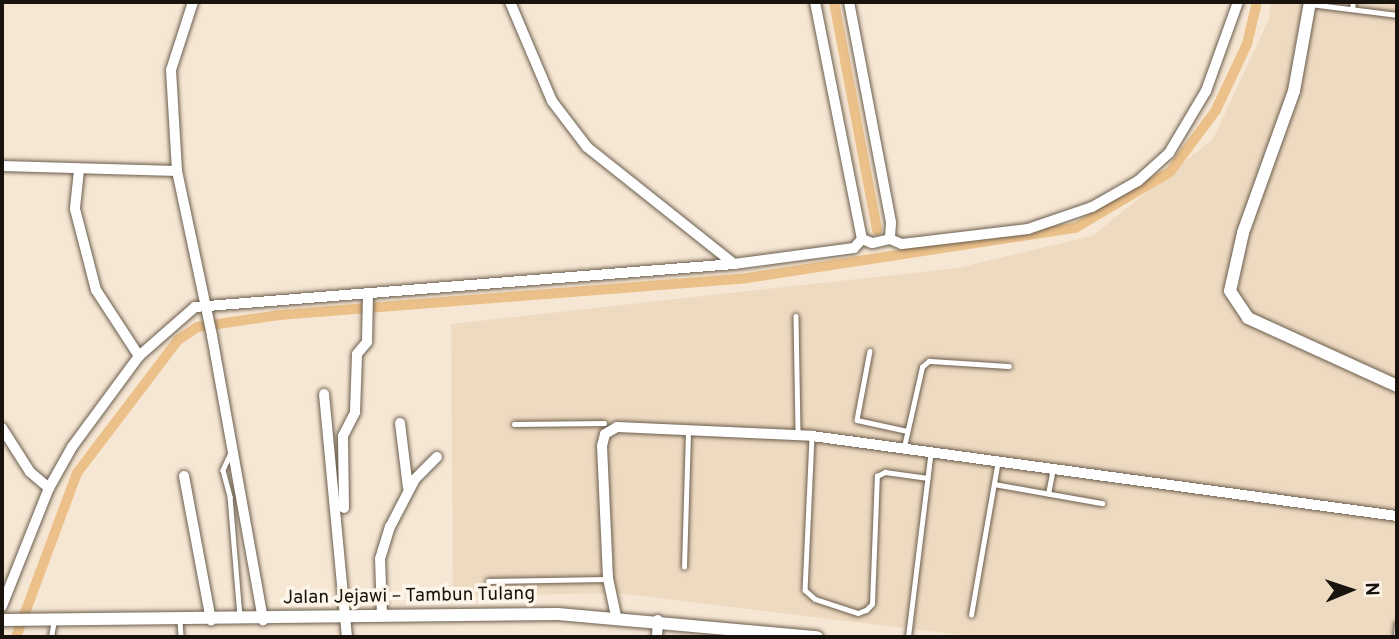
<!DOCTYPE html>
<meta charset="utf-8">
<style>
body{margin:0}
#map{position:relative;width:1399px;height:639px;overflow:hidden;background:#f6e7d4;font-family:Overpass,sans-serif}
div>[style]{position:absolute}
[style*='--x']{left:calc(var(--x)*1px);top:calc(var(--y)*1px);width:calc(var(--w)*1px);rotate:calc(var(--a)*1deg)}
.built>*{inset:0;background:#eedac1}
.canal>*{height:10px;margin:-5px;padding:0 5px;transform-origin:5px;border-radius:5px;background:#ebc089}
.roads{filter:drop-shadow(0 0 2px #6a5d4d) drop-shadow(0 0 2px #6a5d4d)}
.service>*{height:4.5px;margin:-2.25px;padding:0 2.25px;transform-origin:2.25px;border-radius:2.25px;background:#fff}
.minor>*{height:10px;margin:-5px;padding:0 5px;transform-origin:5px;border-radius:5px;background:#fff}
.tertiary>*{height:12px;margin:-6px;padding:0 6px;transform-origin:6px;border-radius:6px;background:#fff}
span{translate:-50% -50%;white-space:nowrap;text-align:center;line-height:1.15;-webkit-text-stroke:7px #fef5ea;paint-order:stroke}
.street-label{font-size:19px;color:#18130d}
.frame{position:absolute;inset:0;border:4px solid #18130d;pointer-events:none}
.north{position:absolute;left:1315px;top:555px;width:70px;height:70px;-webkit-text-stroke:5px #fef5ea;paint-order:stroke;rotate:88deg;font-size:19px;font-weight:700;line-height:28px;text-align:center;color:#18130d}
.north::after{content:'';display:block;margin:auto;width:24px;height:32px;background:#18130d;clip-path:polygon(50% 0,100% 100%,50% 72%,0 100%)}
</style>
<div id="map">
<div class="built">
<div style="clip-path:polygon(1271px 2px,1397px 2px,1397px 637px,978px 637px,617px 593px,453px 596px,451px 324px,957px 268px,1092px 236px,1213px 139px,1269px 19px)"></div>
</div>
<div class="canal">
<div style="--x:834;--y:2;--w:232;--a:79.3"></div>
<div style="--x:16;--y:637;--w:175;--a:-69.6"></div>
<div style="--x:77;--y:473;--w:167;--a:-52.8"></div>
<div style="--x:178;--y:340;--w:23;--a:-34"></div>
<div style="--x:197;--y:327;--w:83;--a:-8.3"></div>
<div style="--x:279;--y:315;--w:469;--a:-4.5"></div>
<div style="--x:747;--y:278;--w:332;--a:-8.7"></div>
<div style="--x:1075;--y:228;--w:110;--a:-30.5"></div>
<div style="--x:1170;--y:172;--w:77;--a:-53.4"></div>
<div style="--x:1216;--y:110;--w:73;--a:-64.8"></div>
<div style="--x:1247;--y:44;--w:43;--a:-76.6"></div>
</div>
<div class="roads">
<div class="service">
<div style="--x:1310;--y:4;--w:88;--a:7.2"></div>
<div style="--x:1352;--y:9;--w:7;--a:-82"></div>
<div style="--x:796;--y:316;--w:118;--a:89"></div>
<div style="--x:870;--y:351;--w:70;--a:100.7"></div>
<div style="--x:857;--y:420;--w:51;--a:12.4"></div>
<div style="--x:514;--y:424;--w:90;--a:-0.6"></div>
<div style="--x:812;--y:437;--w:153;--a:92.6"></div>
<div style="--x:805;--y:590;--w:13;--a:42"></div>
<div style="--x:815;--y:599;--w:45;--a:18"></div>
<div style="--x:858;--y:613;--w:9;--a:-21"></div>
<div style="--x:866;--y:610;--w:8;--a:-45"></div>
<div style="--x:872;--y:604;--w:128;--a:-87.8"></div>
<div style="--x:877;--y:476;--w:9;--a:-27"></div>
<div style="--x:885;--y:472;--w:43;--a:7.9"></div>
<div style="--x:904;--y:447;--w:82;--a:-77.3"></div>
<div style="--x:922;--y:367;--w:9;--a:-41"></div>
<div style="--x:929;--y:361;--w:80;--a:3.6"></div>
<div style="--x:231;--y:453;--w:19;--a:115"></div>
<div style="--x:223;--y:470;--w:28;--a:75"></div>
<div style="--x:230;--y:497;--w:118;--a:85.2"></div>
<div style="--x:994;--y:484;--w:110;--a:10"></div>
<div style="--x:1048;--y:494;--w:25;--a:-79"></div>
<div style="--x:684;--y:567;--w:135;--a:-88.3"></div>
<div style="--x:488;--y:581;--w:118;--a:-1"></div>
<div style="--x:971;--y:615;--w:156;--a:-80.1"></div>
<div style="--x:180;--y:621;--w:16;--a:86"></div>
<div style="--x:51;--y:637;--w:17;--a:-80"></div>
<div style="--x:908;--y:637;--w:187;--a:-83"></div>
<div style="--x:1396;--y:637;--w:13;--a:-86"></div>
</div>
<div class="minor">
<div style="--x:193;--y:2;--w:71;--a:107.9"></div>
<div style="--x:171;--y:70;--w:101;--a:86.6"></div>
<div style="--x:177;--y:171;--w:169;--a:78"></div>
<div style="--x:212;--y:336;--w:289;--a:79.8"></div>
<div style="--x:510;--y:2;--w:108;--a:67"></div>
<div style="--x:552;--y:101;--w:58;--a:52.7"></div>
<div style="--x:587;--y:147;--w:188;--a:38.5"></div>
<div style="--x:815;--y:2;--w:242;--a:78.8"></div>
<div style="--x:849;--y:2;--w:225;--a:79.2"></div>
<div style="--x:891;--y:223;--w:16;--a:94"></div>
<div style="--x:890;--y:239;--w:18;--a:167"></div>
<div style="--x:872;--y:243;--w:11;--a:-158"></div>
<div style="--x:2;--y:166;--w:175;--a:1.6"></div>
<div style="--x:79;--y:170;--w:39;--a:96"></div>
<div style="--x:75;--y:209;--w:84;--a:75.5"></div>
<div style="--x:96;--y:290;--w:79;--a:56.9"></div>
<div style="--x:890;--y:239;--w:13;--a:23"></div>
<div style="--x:902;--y:244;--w:127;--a:-6.8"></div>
<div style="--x:1028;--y:229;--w:68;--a:-19"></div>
<div style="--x:1092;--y:207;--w:53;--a:-29.5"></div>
<div style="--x:1138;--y:181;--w:42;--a:-42.1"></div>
<div style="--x:1169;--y:153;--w:72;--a:-59.2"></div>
<div style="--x:1206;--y:91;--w:95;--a:-70.2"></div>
<div style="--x:324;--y:394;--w:244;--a:84.6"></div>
<div style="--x:400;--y:423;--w:65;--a:83"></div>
<div style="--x:2;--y:428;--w:52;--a:57.5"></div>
<div style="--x:30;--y:472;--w:25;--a:40"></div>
<div style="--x:184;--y:476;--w:147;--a:79.4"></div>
<div style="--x:344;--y:508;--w:72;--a:-90.8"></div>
<div style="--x:343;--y:436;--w:27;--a:-63"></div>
<div style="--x:355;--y:412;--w:58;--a:-88"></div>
<div style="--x:357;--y:354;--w:16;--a:-50"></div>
<div style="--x:367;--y:342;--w:48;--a:-88.8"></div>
<div style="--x:2;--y:606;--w:127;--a:-68.3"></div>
<div style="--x:49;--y:488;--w:47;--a:-60.7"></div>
<div style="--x:72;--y:447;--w:113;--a:-53.6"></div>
<div style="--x:139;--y:356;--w:74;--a:-41.2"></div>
<div style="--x:195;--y:307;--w:541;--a:-4.56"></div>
<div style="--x:734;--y:264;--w:121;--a:-7.6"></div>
<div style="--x:854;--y:248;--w:12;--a:-48"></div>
<div style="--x:382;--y:615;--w:56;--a:-92"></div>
<div style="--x:380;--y:559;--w:34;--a:-73"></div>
<div style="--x:390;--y:527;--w:54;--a:-62.5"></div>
<div style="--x:415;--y:479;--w:31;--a:-45"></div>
<div style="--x:616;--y:616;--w:39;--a:-102"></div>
<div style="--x:608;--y:578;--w:132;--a:-92.6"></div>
<div style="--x:602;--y:446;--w:12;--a:-76"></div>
<div style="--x:605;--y:434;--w:14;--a:-30"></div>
<div style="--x:617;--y:427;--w:195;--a:2.6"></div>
<div style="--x:812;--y:436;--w:590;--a:7.79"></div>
<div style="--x:657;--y:637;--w:17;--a:-87"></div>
</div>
<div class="tertiary">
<div style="--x:1310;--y:2;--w:90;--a:100.2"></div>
<div style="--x:1294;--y:91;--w:151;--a:109.8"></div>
<div style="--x:1243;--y:233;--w:59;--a:102.6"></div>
<div style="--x:1230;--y:291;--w:32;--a:56"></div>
<div style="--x:1248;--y:318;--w:164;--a:24.5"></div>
<div style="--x:2;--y:620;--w:556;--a:-0.62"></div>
<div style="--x:558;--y:614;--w:260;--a:5.1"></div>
</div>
</div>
<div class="street-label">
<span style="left:409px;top:597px;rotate:-1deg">Jalan Jejawi – Tambun Tulang</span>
</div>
<div class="frame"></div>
<div class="north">N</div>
</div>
